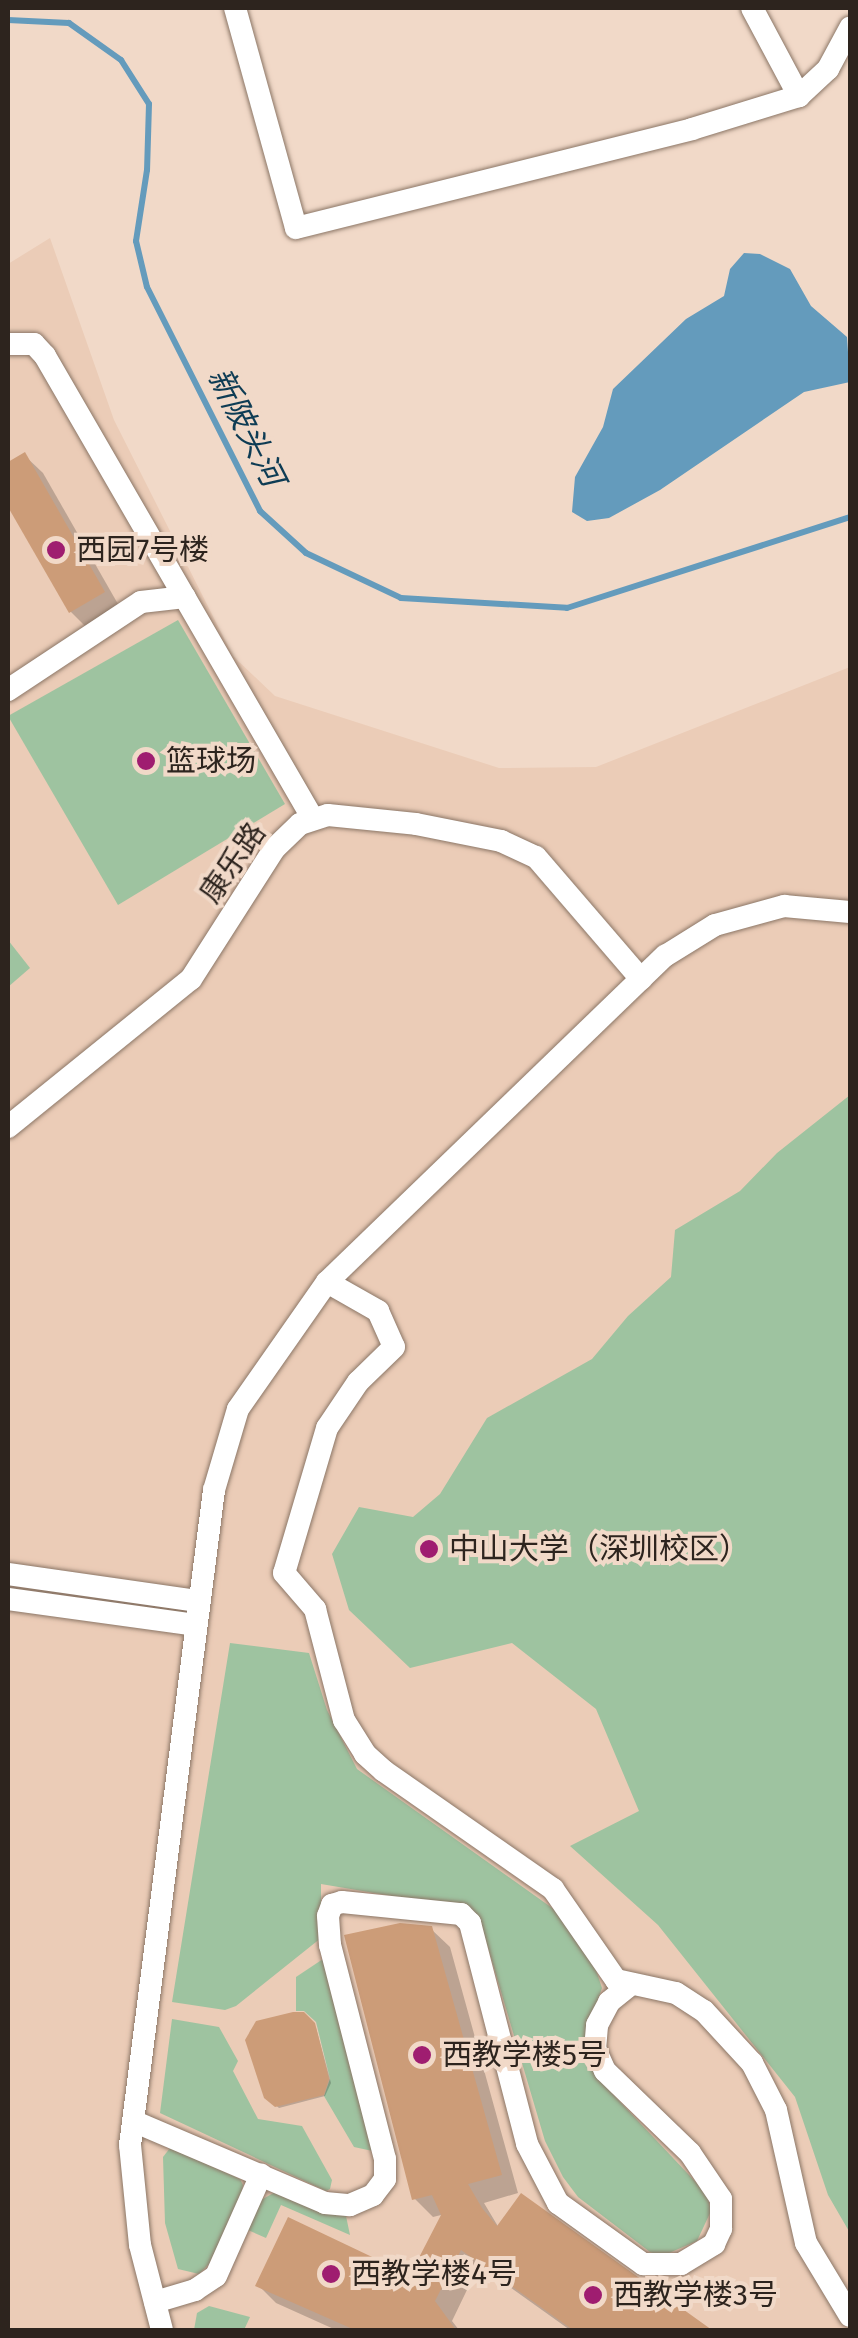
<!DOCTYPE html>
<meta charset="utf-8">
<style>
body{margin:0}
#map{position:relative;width:858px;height:2338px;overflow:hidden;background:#f1d9c8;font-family:"Fira Sans","Noto Sans SC",sans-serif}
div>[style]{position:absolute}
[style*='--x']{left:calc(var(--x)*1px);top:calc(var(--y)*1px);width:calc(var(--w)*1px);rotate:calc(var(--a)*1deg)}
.built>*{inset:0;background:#ebccb7}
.green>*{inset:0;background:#9ec3a0}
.water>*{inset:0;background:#649bbc}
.shadow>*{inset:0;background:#0003}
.stream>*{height:6px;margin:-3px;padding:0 3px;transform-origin:3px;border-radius:3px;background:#649bbc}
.building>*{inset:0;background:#cc9c78}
.roads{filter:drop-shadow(0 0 2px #8b7666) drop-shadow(0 0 2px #8b7666)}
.minor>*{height:22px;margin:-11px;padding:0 11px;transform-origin:11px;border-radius:11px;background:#fff}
.dots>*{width:28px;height:28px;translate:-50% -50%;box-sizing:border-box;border:5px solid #f1d9c8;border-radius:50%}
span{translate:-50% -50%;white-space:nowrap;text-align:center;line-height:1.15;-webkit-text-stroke:8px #f1d9c8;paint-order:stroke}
.poi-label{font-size:30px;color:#2d241e}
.left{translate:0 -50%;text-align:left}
.street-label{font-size:30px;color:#2d241e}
.water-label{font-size:32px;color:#0e3c54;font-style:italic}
.frame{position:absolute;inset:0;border:10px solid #2d241e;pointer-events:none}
</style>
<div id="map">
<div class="built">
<div style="clip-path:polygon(50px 238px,114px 420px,233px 656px,275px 696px,499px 768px,596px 767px,850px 667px,850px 2330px,8px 2330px,8px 264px)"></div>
</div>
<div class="green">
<div style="clip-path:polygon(178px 620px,285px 804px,118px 905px,8px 716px)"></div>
<div style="clip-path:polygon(8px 940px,30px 968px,8px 987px)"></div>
<div style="clip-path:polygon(850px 1095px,850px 2233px,828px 2195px,795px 2097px,658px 1925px,570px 1846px,639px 1811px,596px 1709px,512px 1643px,410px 1668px,349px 1610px,332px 1554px,359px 1507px,413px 1517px,440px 1494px,487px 1418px,592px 1359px,628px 1316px,671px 1277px,675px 1230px,740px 1191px,777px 1153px)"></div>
<div style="clip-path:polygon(230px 1643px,309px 1653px,327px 1710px,357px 1769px,555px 1910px,596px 1970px,602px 1988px,583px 2042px,591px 2064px,606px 2087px,707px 2194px,711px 2211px,697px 2241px,662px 2256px,650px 2252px,578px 2197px,563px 2177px,545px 2141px,479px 1917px,469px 1909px,321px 1884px,321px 1938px,236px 2006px,225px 2010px,172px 2002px)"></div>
<div style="clip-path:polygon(326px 1957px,377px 2152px,354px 2147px,324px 2096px,330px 2079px,316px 2022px,304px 2011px,296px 2011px,296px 1977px)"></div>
<div style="clip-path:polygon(172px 2019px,219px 2027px,238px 2061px,233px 2071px,258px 2119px,302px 2126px,332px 2180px,330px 2189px,326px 2191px,160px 2113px)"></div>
<div style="clip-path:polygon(170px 2148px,240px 2179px,243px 2185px,241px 2199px,209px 2264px,199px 2274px,178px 2269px,165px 2223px,163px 2157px)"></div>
<div style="clip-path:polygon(277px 2191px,346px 2216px,350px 2235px,281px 2205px,266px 2238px,248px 2230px,261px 2200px)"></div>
<div style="clip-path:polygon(209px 2306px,250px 2317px,244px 2330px,194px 2330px,197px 2313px)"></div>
</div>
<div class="water">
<div style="clip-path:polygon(744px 253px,760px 254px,790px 269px,811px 306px,847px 337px,850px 382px,804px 392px,660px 490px,609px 518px,587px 521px,572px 512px,575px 477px,603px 427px,613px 389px,686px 319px,724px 296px,730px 269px)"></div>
</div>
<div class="shadow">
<div style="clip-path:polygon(24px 455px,43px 473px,122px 611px,89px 630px,71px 612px,8px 502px,8px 465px)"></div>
<div style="clip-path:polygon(431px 1929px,450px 1947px,518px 2193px,484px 2203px,499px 2228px,522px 2197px,708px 2330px,570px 2330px,479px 2265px,452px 2321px,459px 2330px,336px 2330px,276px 2303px,258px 2285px,411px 2279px,445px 2214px,433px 2217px,415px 2199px)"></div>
<div style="clip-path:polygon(303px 2015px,316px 2028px,331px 2083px,325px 2096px,279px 2108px,266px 2097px,248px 2040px,250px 2031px,257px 2024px)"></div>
</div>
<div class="stream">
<div style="--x:8;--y:20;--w:61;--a:2.8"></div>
<div style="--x:69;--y:23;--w:64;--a:35.4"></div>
<div style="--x:121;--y:60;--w:52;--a:57.5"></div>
<div style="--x:149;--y:104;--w:66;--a:91.7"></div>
<div style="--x:147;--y:170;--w:72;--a:98.8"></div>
<div style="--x:136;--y:241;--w:47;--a:76.6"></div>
<div style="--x:147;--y:287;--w:251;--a:63.2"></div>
<div style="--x:260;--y:511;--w:62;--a:42.4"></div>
<div style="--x:306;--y:553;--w:105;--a:25.3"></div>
<div style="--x:401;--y:598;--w:166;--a:3.4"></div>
<div style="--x:567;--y:608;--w:297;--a:-17.8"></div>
</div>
<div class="building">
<div style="clip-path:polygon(25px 452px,105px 592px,69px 613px,8px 507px,8px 462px)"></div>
<div style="clip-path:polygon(400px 1923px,432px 1926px,502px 2175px,468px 2184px,482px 2208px,497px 2226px,521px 2193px,712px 2330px,573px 2330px,461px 2250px,435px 2301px,456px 2330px,355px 2330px,255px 2286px,288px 2217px,410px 2275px,441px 2215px,432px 2195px,412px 2200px,344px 1935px)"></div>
<div style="clip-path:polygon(293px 2012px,304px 2012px,315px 2023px,329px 2079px,324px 2095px,275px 2107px,264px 2098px,245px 2040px,256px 2021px)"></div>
</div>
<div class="roads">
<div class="minor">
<div style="--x:235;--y:8;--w:228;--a:74.5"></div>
<div style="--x:296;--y:228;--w:408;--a:-14"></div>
<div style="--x:692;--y:129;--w:112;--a:-17.1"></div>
<div style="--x:799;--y:96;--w:40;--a:-43"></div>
<div style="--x:828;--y:69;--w:47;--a:-61.8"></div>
<div style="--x:752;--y:8;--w:100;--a:61.9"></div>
<div style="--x:8;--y:344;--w:26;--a:0"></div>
<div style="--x:34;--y:344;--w:16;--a:47"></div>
<div style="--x:45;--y:356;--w:535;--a:59.94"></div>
<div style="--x:8;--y:690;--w:159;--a:-33.5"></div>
<div style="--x:141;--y:602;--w:44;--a:-6.5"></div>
<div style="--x:8;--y:1127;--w:235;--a:-39"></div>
<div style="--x:191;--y:979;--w:154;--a:-57.4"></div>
<div style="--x:274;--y:849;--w:36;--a:-44"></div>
<div style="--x:300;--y:824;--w:29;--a:-18"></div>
<div style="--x:328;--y:815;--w:88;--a:5.8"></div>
<div style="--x:416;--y:824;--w:87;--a:11.3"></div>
<div style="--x:501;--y:841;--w:38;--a:25"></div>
<div style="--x:536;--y:857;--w:161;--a:49.3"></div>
<div style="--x:327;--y:1282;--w:59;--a:29.6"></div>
<div style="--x:378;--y:1311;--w:39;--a:66"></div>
<div style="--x:394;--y:1347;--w:50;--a:135.8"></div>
<div style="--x:358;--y:1382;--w:55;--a:124"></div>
<div style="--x:327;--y:1428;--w:151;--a:106.5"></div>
<div style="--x:284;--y:1573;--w:48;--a:49.3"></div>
<div style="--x:315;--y:1609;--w:115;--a:75.4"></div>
<div style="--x:344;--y:1720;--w:40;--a:58"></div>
<div style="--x:365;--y:1754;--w:25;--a:42"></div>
<div style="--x:384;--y:1771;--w:206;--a:34.9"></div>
<div style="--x:553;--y:1889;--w:111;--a:55.3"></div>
<div style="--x:616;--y:1980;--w:61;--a:12.2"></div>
<div style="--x:676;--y:1993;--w:33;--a:33"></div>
<div style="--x:704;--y:2011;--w:71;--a:47.3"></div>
<div style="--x:752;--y:2063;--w:53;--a:62.9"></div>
<div style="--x:776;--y:2110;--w:136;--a:77.3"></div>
<div style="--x:806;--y:2243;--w:85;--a:58.9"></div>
<div style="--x:8;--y:1574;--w:192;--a:8.1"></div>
<div style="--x:8;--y:1599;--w:189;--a:7.9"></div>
<div style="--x:133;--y:2121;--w:209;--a:23.1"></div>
<div style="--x:325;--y:2203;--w:25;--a:5"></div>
<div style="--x:350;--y:2205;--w:25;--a:-23"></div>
<div style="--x:373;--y:2195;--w:20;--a:-53"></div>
<div style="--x:385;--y:2179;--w:20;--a:-90"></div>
<div style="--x:385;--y:2159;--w:221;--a:-104.4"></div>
<div style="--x:330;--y:1945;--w:29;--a:-94"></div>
<div style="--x:328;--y:1916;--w:12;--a:-70"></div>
<div style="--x:332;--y:1905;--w:10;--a:-17"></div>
<div style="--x:342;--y:1902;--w:120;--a:5.8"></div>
<div style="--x:461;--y:1914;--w:13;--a:45"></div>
<div style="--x:470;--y:1923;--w:228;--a:75.5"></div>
<div style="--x:527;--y:2144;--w:67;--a:62.3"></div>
<div style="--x:558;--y:2203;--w:105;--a:35.7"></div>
<div style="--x:643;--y:2264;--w:38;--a:0"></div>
<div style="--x:681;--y:2264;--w:39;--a:-31"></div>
<div style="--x:714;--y:2244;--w:17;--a:-65"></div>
<div style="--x:721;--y:2229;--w:30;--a:-90"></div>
<div style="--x:721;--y:2199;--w:55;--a:-124"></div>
<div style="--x:690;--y:2153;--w:118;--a:-136"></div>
<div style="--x:605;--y:2071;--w:24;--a:-114"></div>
<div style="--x:595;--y:2049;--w:24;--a:-85"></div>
<div style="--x:597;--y:2025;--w:26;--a:-62"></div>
<div style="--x:609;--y:2002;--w:26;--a:-39"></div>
<div style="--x:155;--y:2302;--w:42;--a:-16.7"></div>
<div style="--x:195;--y:2290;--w:25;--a:-34"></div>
<div style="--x:216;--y:2276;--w:111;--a:-66"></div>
<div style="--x:162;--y:2330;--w:88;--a:-104.5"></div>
<div style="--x:140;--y:2245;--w:100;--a:-95.7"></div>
<div style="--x:130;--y:2145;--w:660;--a:-82.69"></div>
<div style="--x:214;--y:1490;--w:84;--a:-73.5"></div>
<div style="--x:238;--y:1409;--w:155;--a:-55"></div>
<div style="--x:327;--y:1282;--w:470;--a:-44"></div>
<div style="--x:665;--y:956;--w:59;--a:-31.8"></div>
<div style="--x:715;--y:925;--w:72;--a:-15.4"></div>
<div style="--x:784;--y:906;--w:66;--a:5.2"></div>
</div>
</div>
<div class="dots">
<div style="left:56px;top:550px;background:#9f1d70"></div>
<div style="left:146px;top:761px;background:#9f1d70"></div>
<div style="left:429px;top:1549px;background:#9f1d70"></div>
<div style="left:422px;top:2055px;background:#9f1d70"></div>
<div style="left:331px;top:2274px;background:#9f1d70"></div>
<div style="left:593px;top:2295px;background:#9f1d70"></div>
</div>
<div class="poi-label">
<span class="left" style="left:76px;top:550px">西园7号楼</span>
<span class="left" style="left:166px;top:761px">篮球场</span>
<span class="left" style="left:449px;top:1549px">中山大学（深圳校区）</span>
<span class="left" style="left:442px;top:2055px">西教学楼5号</span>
<span class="left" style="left:351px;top:2274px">西教学楼4号</span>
<span class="left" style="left:613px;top:2295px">西教学楼3号</span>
</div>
<div class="street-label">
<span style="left:233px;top:863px;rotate:-55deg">康乐路</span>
</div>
<div class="water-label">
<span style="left:246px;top:427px;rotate:63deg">新陂头河</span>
</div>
<div class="frame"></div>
</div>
